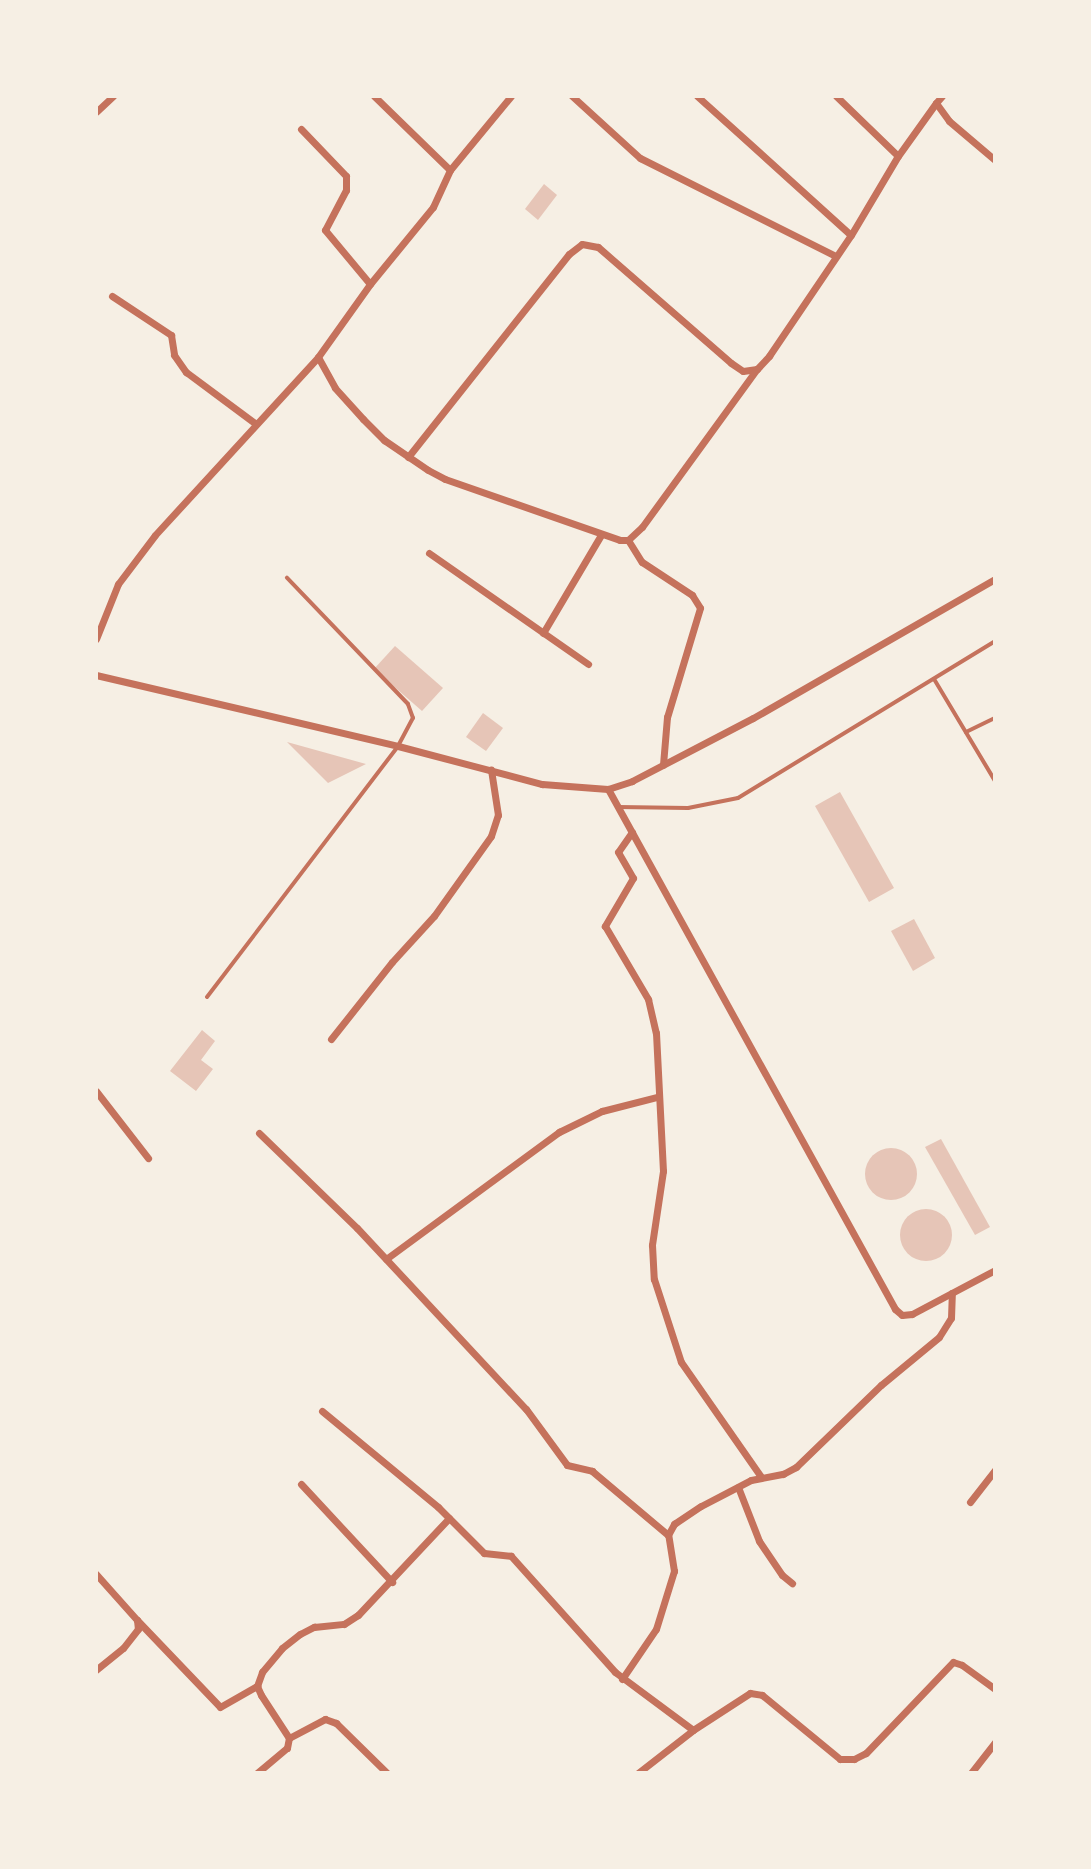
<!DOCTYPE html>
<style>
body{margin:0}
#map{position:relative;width:1091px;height:1869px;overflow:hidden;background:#f6efe4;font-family:Montserrat,sans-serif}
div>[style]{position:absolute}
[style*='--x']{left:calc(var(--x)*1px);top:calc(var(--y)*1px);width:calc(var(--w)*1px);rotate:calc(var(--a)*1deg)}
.building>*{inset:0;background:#e6c5b7}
.round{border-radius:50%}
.service>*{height:4px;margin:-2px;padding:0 2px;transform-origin:2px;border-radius:2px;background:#c5725c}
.minor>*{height:7px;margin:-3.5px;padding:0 3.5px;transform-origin:3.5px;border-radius:3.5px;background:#c5725c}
span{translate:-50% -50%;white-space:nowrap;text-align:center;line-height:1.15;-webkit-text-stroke:6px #f6efe4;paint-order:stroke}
.frame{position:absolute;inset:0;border:98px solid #f6efe4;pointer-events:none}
</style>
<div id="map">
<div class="building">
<div style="clip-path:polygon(544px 184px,557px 195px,538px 220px,525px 209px)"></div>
<div style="clip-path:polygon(395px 646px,443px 688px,422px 711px,374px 669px)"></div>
<div style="clip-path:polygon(483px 713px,503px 728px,486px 751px,466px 737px)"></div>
<div style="clip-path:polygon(287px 742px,366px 764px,328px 783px)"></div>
<div style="clip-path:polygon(840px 792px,894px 888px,869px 902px,815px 806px)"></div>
<div style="clip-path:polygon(914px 919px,935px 958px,913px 971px,891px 931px)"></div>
<div style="clip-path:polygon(202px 1030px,215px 1041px,201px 1060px,213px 1069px,196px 1091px,170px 1071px)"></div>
<div style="clip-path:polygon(941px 1139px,990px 1227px,975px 1235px,925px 1147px)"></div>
<div class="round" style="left:865px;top:1148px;width:52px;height:52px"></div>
<div class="round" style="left:900px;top:1209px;width:52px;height:52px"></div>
</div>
<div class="service">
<div style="--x:934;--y:679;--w:119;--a:59.1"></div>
<div style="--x:966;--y:732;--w:32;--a:-26"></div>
<div style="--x:618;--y:807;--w:70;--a:0.8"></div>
<div style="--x:688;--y:808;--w:51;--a:-11.3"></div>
<div style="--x:738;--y:798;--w:301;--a:-31.4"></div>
<div style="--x:207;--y:997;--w:315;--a:-52.7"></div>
<div style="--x:398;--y:746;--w:32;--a:-62"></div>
<div style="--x:413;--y:718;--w:15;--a:-110"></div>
<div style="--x:408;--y:704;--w:175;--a:-133.8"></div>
</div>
<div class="minor">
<div style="--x:374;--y:96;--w:106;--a:44.2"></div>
<div style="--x:572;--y:96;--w:92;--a:42.4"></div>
<div style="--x:640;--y:158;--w:219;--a:26.6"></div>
<div style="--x:697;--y:96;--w:207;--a:42.1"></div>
<div style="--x:836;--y:96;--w:86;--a:44.1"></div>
<div style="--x:942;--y:96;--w:9;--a:131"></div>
<div style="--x:936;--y:103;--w:22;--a:54"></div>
<div style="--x:949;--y:121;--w:60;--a:40.3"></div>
<div style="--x:96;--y:112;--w:23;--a:-43"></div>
<div style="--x:301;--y:129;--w:65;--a:46.2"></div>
<div style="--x:346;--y:176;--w:14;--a:90"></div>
<div style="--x:346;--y:190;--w:45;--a:117.7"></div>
<div style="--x:325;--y:230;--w:70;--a:50.2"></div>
<div style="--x:112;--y:296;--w:71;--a:33.5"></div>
<div style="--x:171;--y:335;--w:20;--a:81"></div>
<div style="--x:174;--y:355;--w:21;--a:55"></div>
<div style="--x:186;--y:372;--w:87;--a:36.6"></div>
<div style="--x:318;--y:357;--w:90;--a:-54.5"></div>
<div style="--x:370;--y:284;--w:99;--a:-50.7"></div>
<div style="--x:433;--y:207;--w:41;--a:-65.3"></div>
<div style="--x:450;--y:170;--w:96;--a:-50.5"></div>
<div style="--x:408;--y:457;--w:259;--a:-51.6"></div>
<div style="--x:569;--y:254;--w:16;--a:-38"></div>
<div style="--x:582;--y:244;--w:16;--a:11"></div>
<div style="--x:598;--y:247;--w:176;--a:41.1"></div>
<div style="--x:731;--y:363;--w:14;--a:34"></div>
<div style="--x:743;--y:371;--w:14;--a:-8"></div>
<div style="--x:757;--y:369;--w:18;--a:-47"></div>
<div style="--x:769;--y:356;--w:146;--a:-55.9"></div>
<div style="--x:851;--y:235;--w:92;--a:-59.3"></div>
<div style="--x:898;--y:156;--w:65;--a:-54.4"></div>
<div style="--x:628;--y:540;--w:26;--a:58"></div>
<div style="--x:642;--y:562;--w:60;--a:33.4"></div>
<div style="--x:692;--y:595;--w:15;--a:58"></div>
<div style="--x:700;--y:608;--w:114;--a:106.8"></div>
<div style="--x:667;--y:717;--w:48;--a:94.8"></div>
<div style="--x:429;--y:553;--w:194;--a:34.9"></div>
<div style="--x:543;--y:633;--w:114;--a:-59.4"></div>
<div style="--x:96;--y:639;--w:59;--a:-68.2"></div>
<div style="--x:118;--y:584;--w:61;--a:-52.9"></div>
<div style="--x:155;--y:535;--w:241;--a:-47.5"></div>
<div style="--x:318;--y:357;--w:35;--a:61"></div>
<div style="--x:335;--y:388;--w:42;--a:47.9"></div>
<div style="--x:363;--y:419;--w:30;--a:45"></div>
<div style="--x:384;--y:440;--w:53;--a:34.3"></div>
<div style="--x:428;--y:470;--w:19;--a:28"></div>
<div style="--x:445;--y:479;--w:185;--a:19.2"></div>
<div style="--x:620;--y:540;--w:8;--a:0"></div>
<div style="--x:628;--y:540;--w:19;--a:-43"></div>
<div style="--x:642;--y:527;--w:195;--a:-54"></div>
<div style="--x:96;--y:675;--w:310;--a:13.2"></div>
<div style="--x:398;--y:746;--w:149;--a:14.8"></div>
<div style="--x:542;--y:784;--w:66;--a:4.3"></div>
<div style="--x:608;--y:789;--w:25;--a:-18"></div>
<div style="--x:632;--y:781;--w:136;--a:-27.5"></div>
<div style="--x:753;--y:718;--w:279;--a:-29.9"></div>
<div style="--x:608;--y:789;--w:594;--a:61.1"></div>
<div style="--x:895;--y:1309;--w:9;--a:41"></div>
<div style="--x:902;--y:1315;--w:10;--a:-6"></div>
<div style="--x:912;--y:1314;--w:94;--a:-27.9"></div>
<div style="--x:632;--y:832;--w:24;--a:125"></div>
<div style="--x:618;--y:852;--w:30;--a:60"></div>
<div style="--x:633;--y:878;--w:56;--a:120.3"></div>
<div style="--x:605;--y:926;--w:85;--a:59.5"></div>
<div style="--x:648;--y:999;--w:35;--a:77"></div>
<div style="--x:656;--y:1033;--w:138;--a:87.1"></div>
<div style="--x:663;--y:1171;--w:75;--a:98.5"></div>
<div style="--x:652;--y:1245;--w:34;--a:87"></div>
<div style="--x:654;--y:1279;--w:87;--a:72"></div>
<div style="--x:681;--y:1362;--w:141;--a:55.1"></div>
<div style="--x:331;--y:1039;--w:98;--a:-51.6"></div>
<div style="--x:392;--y:962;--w:62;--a:-47.6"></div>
<div style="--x:434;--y:916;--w:98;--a:-54.5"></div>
<div style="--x:491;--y:836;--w:22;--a:-72"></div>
<div style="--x:498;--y:815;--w:46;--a:-98.8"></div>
<div style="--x:96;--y:1091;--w:85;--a:52.2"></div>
<div style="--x:259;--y:1133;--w:136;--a:44.1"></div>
<div style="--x:357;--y:1228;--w:248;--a:47"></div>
<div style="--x:526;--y:1409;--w:69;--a:53.8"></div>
<div style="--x:567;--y:1465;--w:26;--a:13"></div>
<div style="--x:592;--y:1471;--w:99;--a:40.1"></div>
<div style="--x:386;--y:1259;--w:215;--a:-36.3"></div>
<div style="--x:559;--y:1132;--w:48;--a:-26"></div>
<div style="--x:602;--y:1111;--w:57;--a:-14.3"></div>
<div style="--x:322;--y:1411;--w:151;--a:39.6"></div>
<div style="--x:438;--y:1507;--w:65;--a:45"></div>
<div style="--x:484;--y:1553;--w:27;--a:6"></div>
<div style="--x:511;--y:1556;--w:156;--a:48.1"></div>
<div style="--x:615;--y:1672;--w:97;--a:36.6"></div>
<div style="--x:301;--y:1484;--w:134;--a:47.1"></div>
<div style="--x:738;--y:1487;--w:58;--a:68.7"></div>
<div style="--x:759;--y:1541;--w:41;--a:55.9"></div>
<div style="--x:782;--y:1575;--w:13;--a:39"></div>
<div style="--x:970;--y:1502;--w:41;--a:-52"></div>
<div style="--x:96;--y:1574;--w:62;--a:48.3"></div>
<div style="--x:137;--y:1620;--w:9;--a:84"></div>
<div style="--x:138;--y:1629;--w:24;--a:128"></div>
<div style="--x:123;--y:1648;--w:35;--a:141"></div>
<div style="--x:137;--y:1620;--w:120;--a:46.3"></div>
<div style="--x:220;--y:1707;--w:43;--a:-29.6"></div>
<div style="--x:622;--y:1679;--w:60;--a:-55.8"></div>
<div style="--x:656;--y:1629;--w:61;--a:-72.8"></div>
<div style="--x:674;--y:1571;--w:36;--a:-99"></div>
<div style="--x:668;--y:1535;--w:13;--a:-61"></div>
<div style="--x:674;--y:1524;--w:32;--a:-34"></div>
<div style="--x:701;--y:1506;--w:56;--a:-27.5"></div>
<div style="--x:751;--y:1480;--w:33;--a:-11"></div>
<div style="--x:783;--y:1474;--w:15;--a:-28"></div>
<div style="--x:796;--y:1467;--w:118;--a:-44"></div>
<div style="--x:881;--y:1385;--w:75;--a:-39.6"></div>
<div style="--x:939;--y:1337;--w:22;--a:-58"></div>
<div style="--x:951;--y:1318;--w:25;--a:-88"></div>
<div style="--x:289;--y:1738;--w:41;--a:-27.8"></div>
<div style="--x:325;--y:1719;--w:12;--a:20"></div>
<div style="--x:336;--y:1723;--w:71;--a:44.4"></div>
<div style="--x:257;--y:1773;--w:39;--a:-40"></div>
<div style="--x:287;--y:1748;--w:10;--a:-79"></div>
<div style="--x:289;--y:1738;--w:51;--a:-123.1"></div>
<div style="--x:261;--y:1695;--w:10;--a:-114"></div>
<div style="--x:257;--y:1686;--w:15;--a:-70"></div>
<div style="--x:262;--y:1672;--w:31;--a:-50"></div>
<div style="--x:282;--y:1648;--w:23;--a:-38"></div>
<div style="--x:300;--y:1634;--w:16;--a:-27"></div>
<div style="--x:314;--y:1627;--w:30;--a:-6"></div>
<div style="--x:344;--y:1624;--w:17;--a:-33"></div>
<div style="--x:358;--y:1615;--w:133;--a:-46.8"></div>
<div style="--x:638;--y:1773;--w:70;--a:-38"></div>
<div style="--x:693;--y:1730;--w:68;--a:-33"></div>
<div style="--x:750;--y:1693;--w:12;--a:9"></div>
<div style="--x:762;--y:1695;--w:101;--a:39.4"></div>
<div style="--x:840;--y:1759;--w:14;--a:0"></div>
<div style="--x:854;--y:1759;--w:13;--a:-27"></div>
<div style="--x:866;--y:1753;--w:126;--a:-46.3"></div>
<div style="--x:953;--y:1662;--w:9;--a:18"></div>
<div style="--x:962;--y:1665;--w:41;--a:36"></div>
<div style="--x:971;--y:1773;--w:39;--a:-52"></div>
</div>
<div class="frame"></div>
</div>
